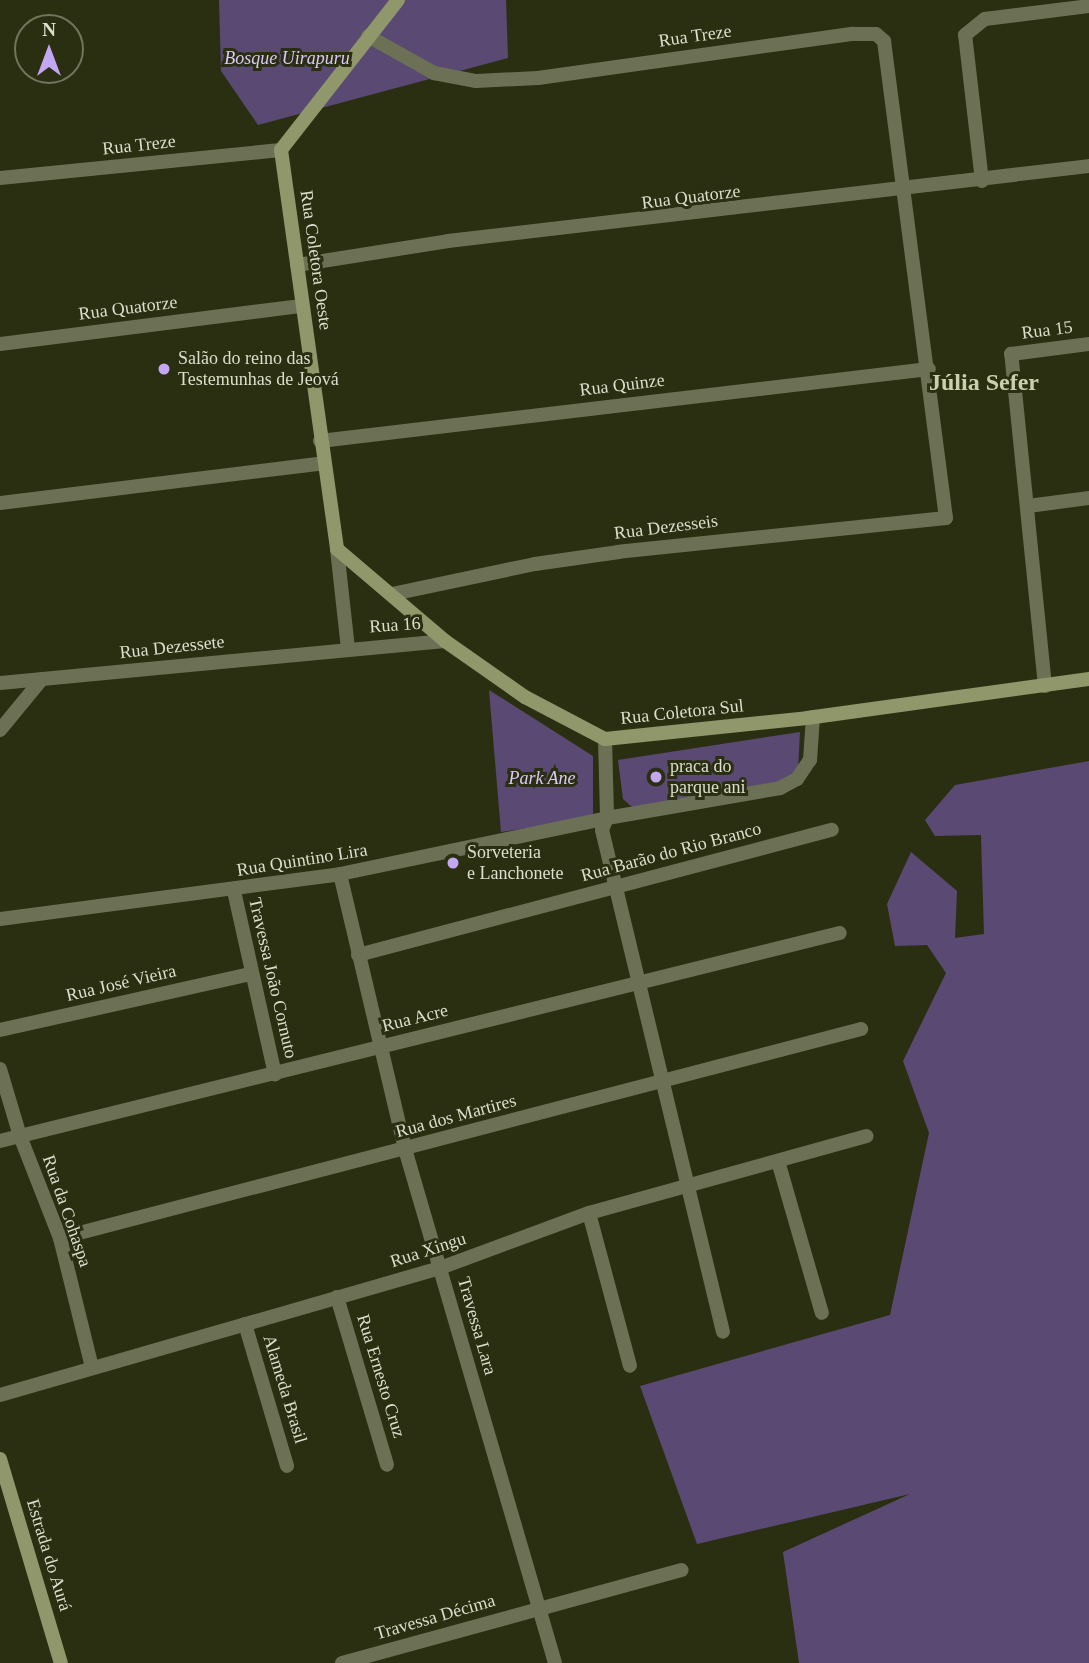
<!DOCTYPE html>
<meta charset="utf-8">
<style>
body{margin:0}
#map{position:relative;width:1089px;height:1663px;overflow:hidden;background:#2b2f12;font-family:"Times New Roman",serif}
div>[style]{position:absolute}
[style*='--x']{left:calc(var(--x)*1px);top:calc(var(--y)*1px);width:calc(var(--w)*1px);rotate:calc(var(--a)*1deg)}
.green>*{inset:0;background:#5a4a73}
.street>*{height:14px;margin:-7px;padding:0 7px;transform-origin:7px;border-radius:7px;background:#6c7155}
.secondary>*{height:14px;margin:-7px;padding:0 7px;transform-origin:7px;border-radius:7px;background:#8f976b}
.dots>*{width:19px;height:19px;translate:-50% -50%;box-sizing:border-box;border:4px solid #2b2f12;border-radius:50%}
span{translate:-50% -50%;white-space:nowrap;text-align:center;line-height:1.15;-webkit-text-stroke:6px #2b2f12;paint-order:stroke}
.street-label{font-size:18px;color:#dbdfcd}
.park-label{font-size:18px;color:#dbc9fc;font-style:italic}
.poi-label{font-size:18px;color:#dbdfcd}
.left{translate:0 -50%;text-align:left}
.district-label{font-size:24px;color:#cad0ae;font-weight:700}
.north{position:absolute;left:14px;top:14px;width:70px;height:70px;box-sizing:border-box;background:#2b2f12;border:2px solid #71755d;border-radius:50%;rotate:0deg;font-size:19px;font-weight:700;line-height:28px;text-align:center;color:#dbdfcd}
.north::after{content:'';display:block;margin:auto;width:24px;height:32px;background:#c3a7f2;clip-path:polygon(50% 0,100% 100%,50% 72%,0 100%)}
</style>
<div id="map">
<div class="green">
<div style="clip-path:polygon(219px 0,506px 0,508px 58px,258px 125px,221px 71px)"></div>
<div style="clip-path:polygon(489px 690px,593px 756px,593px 818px,501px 832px)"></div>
<div style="clip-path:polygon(800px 732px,798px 771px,783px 781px,632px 807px,623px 799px,618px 760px)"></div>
<div style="clip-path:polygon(1089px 761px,1089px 1663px,799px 1663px,783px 1552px,910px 1494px,697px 1544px,640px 1386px,890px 1315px,929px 1133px,903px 1061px,946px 973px,927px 945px,895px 946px,887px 904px,911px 852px,957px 891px,955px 938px,984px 934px,981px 835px,935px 836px,925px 820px,955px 785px)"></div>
</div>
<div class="street">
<div style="--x:368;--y:36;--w:76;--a:29.3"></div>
<div style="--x:434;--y:73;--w:43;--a:10.8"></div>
<div style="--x:476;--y:81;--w:62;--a:-2.8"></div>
<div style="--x:538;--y:78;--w:318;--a:-8"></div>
<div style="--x:853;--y:34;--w:23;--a:0"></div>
<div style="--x:876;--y:34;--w:11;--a:41"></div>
<div style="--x:884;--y:41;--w:481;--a:82.6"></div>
<div style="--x:946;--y:518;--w:329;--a:174.1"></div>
<div style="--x:619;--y:552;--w:85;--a:171.9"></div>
<div style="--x:535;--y:564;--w:145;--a:168.1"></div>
<div style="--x:0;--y:178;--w:282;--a:-5.7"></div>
<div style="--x:982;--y:181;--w:147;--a:-96.6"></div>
<div style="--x:965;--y:35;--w:26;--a:-39"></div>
<div style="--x:985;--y:19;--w:105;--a:-7.1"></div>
<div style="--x:297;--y:265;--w:153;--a:-9"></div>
<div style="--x:448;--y:241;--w:645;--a:-6.67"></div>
<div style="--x:0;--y:344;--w:304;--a:-7.2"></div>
<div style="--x:320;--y:441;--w:613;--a:-6.74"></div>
<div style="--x:0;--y:503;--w:326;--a:-7"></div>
<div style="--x:1028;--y:506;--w:62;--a:-7.5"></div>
<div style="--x:337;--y:549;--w:100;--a:83.7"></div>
<div style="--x:0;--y:683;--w:447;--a:-5.4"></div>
<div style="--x:1045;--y:686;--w:334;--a:-95.8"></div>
<div style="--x:1011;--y:354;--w:79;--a:-7.3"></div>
<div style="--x:0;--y:730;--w:66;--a:-50.5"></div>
<div style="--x:605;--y:739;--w:79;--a:88.5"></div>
<div style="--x:607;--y:818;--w:13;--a:113"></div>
<div style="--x:602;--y:830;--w:516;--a:76.45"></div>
<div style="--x:340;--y:874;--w:283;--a:76.7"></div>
<div style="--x:405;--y:1149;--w:535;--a:73.73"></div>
<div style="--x:234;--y:891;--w:188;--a:77.4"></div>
<div style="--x:0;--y:919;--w:343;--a:-7.5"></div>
<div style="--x:340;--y:874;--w:273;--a:-11.8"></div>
<div style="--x:607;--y:818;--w:176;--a:-9.8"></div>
<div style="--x:780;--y:788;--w:19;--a:-28"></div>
<div style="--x:797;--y:779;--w:23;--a:-56"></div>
<div style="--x:810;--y:760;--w:43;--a:-86"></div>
<div style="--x:358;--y:955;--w:490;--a:-14.8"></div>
<div style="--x:0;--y:1030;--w:257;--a:-12.6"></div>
<div style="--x:0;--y:1069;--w:70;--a:73.4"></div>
<div style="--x:20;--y:1136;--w:110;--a:68.6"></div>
<div style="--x:60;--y:1238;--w:133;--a:76.1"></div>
<div style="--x:0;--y:1141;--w:865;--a:-13.91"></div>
<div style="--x:778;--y:1161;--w:158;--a:73.9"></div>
<div style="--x:589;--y:1213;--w:158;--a:75"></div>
<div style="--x:60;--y:1238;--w:828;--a:-14.62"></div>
<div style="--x:337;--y:1297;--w:175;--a:73.4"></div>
<div style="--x:245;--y:1324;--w:148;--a:73.5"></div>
<div style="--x:0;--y:1395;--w:458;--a:-16.1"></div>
<div style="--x:440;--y:1268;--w:159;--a:-20.3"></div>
<div style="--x:589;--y:1213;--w:288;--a:-15.5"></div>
<div style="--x:342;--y:1663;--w:352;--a:-15.3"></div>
</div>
<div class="secondary">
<div style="--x:398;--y:0;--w:190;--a:128"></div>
<div style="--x:281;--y:150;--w:403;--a:82"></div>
<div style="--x:337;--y:549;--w:142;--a:40.4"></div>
<div style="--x:445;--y:641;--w:98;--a:35"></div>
<div style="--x:525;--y:697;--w:90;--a:27.7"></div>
<div style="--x:605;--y:739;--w:203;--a:-5.9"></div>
<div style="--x:807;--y:718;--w:285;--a:-7.9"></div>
<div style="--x:0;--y:1459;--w:213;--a:73.4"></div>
</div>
<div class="dots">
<div style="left:164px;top:369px;background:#c3a7f2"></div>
<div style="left:656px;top:777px;background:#c3a7f2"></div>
<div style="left:453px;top:863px;background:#c3a7f2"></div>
</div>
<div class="street-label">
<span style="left:695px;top:36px;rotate:-8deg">Rua Treze</span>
<span style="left:139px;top:145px;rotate:-6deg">Rua Treze</span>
<span style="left:691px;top:197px;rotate:-7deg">Rua Quatorze</span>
<span style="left:316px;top:260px;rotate:82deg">Rua Coletora Oeste</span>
<span style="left:128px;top:308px;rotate:-7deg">Rua Quatorze</span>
<span style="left:1047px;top:330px;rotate:-7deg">Rua 15</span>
<span style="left:622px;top:385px;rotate:-7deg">Rua Quinze</span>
<span style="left:666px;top:527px;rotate:-7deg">Rua Dezesseis</span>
<span style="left:395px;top:625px;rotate:-4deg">Rua 16</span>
<span style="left:172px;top:647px;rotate:-6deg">Rua Dezessete</span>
<span style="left:682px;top:712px;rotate:-6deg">Rua Coletora Sul</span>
<span style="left:671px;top:852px;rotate:-15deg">Rua Barão do Rio Branco</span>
<span style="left:302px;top:860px;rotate:-9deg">Rua Quintino Lira</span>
<span style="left:273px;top:978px;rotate:77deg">Travessa João Cornuto</span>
<span style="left:121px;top:983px;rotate:-13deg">Rua José Vieira</span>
<span style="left:415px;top:1018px;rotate:-14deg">Rua Acre</span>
<span style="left:456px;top:1116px;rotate:-15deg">Rua dos Martires</span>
<span style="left:67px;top:1211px;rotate:71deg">Rua da Cohaspa</span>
<span style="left:428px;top:1250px;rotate:-18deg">Rua Xingu</span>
<span style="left:477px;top:1326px;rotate:74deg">Travessa Lara</span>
<span style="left:381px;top:1376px;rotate:73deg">Rua Ernesto Cruz</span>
<span style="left:285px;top:1389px;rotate:73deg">Alameda Brasil</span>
<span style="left:49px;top:1555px;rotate:73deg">Estrada do Aurá</span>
<span style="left:435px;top:1617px;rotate:-16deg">Travessa Décima</span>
</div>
<div class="park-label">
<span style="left:287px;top:58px">Bosque Uirapuru</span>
<span style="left:542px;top:778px">Park Ane</span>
</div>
<div class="poi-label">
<span class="left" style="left:178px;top:369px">Salão do reino das<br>Testemunhas de Jeová</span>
<span class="left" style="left:670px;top:777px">praca do<br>parque ani</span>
<span class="left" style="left:467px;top:863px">Sorveteria<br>e Lanchonete</span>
</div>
<div class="district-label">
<span style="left:984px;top:383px">Júlia Sefer</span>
</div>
<div class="north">N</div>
</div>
